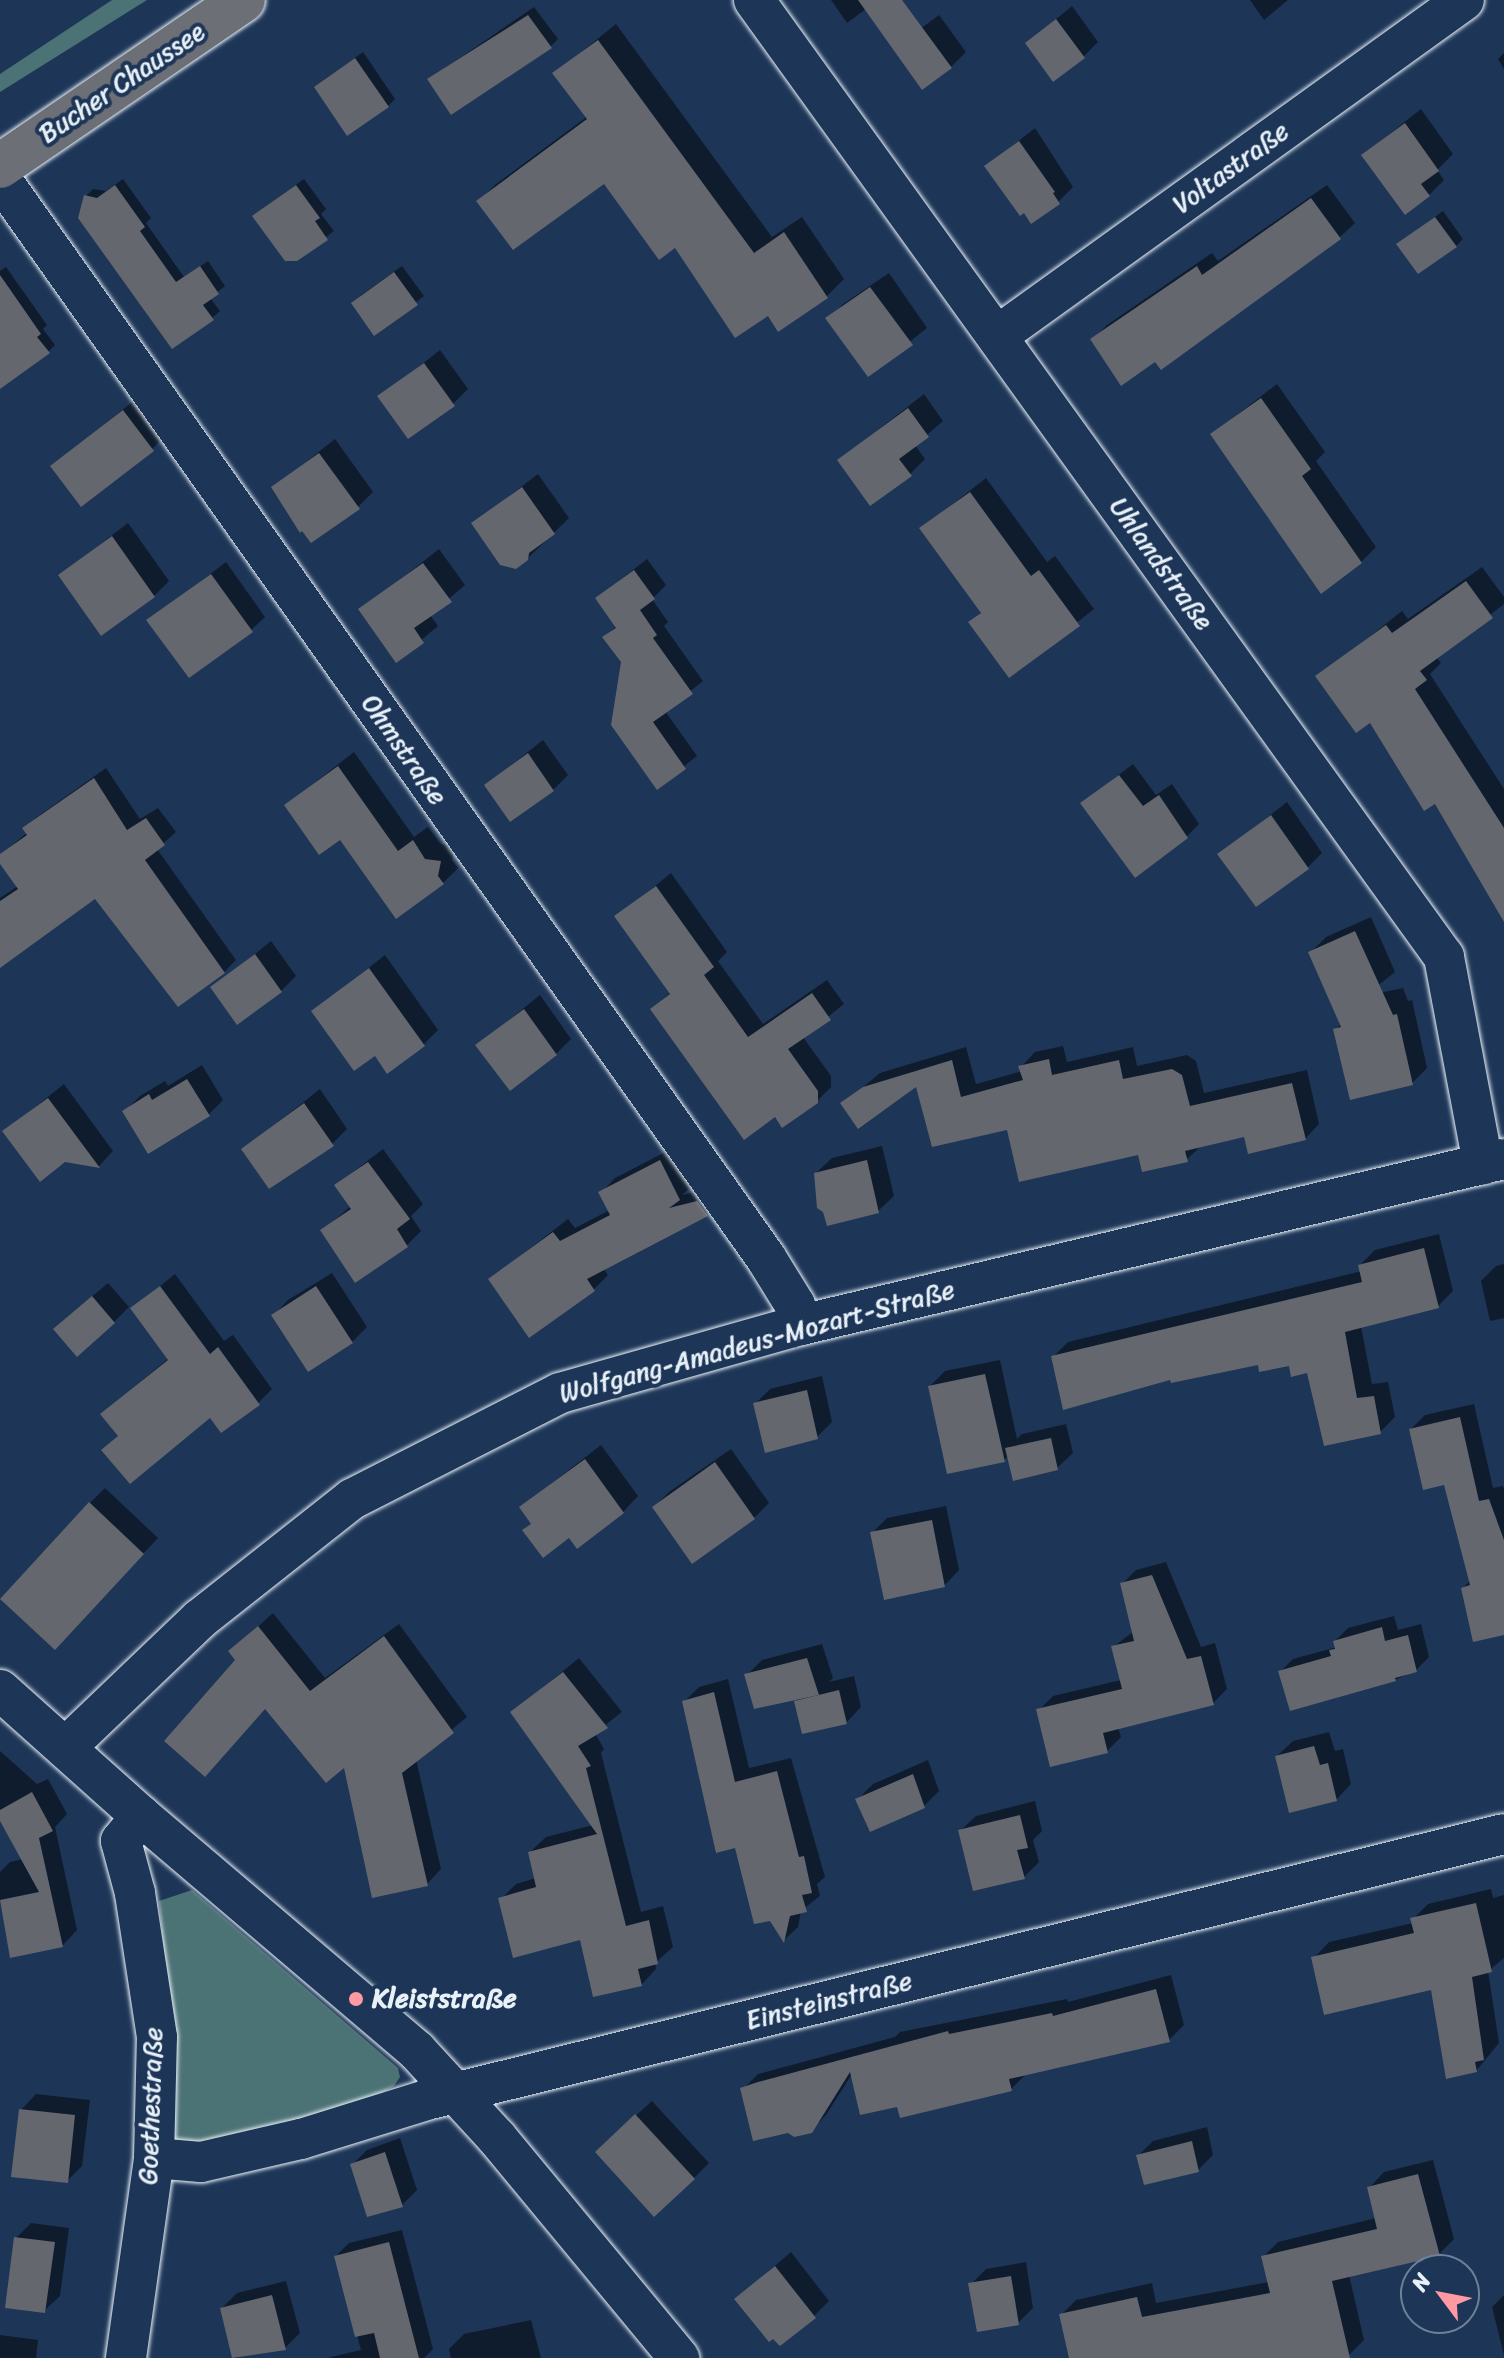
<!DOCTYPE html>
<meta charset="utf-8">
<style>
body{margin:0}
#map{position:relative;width:1504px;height:2358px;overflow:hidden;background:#1d3557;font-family:Sriracha,sans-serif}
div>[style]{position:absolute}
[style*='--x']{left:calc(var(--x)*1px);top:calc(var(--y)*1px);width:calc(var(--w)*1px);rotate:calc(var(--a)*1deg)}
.green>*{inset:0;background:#4b7274}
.shadow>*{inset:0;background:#0007}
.building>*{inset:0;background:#65676e}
.roads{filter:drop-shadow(0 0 2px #e8f1f8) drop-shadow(0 0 2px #e8f1f8)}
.minor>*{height:40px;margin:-20px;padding:0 20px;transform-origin:20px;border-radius:20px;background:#1d3557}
.major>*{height:44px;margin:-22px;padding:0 22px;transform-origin:22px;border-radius:22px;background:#6c6f75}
.dots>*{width:22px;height:22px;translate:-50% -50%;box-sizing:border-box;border:4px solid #1d3557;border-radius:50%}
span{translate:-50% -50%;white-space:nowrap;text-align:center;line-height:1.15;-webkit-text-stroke:8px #1d3557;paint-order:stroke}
.street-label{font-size:26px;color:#e8f1f8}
.poi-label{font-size:26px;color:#e8f1f8;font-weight:700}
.left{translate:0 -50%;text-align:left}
.north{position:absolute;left:1400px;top:2254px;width:80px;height:80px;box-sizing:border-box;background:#1d3557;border:2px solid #6e8097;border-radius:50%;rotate:302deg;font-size:22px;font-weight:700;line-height:32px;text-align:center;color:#e8f1f8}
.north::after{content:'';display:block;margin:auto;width:28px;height:36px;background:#ff9aa2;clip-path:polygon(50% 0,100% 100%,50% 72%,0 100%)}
</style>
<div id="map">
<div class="green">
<div style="clip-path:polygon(112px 0,147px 0,0 92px,0 74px)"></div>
<div style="clip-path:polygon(192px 1890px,398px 2068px,400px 2077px,394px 2086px,345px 2112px,167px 2151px,166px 1972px,159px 1901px)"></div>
</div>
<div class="shadow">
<div style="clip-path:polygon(831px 0,878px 0,847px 23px)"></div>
<div style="clip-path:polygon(1250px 0,1288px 0,1264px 20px)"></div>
<div style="clip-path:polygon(1072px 6px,1098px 42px,1083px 57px,1027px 43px)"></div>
<div style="clip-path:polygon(534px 7px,558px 39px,551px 46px,429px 79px)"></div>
<div style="clip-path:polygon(939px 15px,966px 52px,951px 67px,912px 35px)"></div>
<div style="clip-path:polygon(616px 24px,772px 237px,802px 217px,844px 279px,826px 297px,768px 313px,676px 245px,604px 181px,479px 201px,496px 184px,588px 116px,555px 73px)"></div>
<div style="clip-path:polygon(363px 52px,395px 99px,388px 106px,324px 80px)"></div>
<div style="clip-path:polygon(1504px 53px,1504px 69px,1498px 59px)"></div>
<div style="clip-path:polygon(1421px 109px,1453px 154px,1437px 170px,1444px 180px,1429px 195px,1363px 155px)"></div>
<div style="clip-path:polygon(1035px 128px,1073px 187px,1058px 202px,987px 166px)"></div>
<div style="clip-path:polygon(123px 179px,151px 218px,146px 223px,184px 277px,208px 261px,225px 286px,210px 298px,220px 311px,212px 318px,86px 196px,93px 189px,106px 191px)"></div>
<div style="clip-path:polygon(304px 179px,326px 209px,321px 214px,334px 231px,297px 259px,262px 209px)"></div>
<div style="clip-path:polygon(1327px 185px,1355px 223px,1339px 238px,1156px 359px,1092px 340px,1107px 325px,1212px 253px,1218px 261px)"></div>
<div style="clip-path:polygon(1443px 211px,1463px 239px,1456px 246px,1399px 244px)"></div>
<div style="clip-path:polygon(402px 266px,424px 296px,374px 333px,360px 296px)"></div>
<div style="clip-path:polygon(6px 267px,47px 325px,43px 329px,55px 345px,48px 352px,0 362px,0 271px)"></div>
<div style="clip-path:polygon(889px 273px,927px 328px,868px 375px,828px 319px,843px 304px)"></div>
<div style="clip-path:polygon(440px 350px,468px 389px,453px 404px,380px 397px)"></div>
<div style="clip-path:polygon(1277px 384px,1325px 452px,1316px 461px,1376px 547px,1361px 562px,1212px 434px)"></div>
<div style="clip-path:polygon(924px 394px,943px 421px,915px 445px,925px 459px,910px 474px,839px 460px)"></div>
<div style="clip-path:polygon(136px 399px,164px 437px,152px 449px,52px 467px)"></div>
<div style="clip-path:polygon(335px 439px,373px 492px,358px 507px,273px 488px)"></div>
<div style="clip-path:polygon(538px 474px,569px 518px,527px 559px,473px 524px)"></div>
<div style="clip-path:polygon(986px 478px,1047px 562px,1055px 556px,1094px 609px,1010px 676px,971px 622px,982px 611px,922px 528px)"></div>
<div style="clip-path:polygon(128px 523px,169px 581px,154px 596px,60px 575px)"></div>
<div style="clip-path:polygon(439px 549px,465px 585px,430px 615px,438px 626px,397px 660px,361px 610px)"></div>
<div style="clip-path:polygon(647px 559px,666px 585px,652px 599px,668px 622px,664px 626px,703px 681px,665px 711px,697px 756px,657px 787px,623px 662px,605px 637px,617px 626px,597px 598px)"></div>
<div style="clip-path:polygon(226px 562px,265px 617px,251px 630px,149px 621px)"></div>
<div style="clip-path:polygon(1482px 567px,1504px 597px,1504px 604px,1436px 657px,1441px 663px,1430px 674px,1504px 789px,1504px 910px,1436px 801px,1370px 720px,1318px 677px,1402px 611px,1408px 619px)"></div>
<div style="clip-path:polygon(543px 740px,568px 775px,553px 790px,486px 785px)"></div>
<div style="clip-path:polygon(354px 752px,414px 837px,428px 827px,441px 844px,455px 846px,452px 860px,458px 868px,443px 883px,340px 837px,286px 805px)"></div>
<div style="clip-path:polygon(1133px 764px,1156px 795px,1172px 784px,1199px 824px,1187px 836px,1082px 803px)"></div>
<div style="clip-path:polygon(106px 768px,140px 819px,158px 808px,176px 832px,157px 849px,236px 960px,224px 972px,96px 896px,0 927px,0 898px,18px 886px,0 860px,0 855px,28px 832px,25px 828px,37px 817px)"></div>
<div style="clip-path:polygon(1287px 802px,1322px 853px,1307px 868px,1220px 854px)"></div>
<div style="clip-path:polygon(671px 873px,727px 952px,718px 961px,763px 1024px,827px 980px,844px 1004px,803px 1037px,831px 1076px,831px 1087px,816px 1102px,776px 1114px,652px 1009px,671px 992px,617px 917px)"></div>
<div style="clip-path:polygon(1371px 917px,1395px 972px,1365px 996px,1403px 988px,1408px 1001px,1412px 1000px,1427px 1068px,1412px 1083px,1335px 1030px,1342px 1023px,1311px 952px,1326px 937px)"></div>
<div style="clip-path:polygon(271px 941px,296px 976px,281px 991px,213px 988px)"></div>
<div style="clip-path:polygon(385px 955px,438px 1030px,423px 1045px,375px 1053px,313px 1012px)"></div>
<div style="clip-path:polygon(540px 995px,571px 1039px,556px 1054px,478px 1045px)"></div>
<div style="clip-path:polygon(1063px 1046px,1067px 1062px,1133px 1047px,1137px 1066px,1187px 1055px,1196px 1061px,1204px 1093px,1307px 1070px,1319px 1124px,1305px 1139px,1246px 1134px,1201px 1146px,1186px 1160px,1009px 1127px,917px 1083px,843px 1104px,880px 1073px,966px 1047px,976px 1084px,1022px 1071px,1021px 1067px,1035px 1052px)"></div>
<div style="clip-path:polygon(202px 1065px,223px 1100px,208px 1115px,125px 1111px,140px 1096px,165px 1081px,168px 1086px)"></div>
<div style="clip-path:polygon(64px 1084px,113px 1151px,99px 1166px,65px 1160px,5px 1131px)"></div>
<div style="clip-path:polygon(320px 1089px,347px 1129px,332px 1144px,244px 1149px)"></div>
<div style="clip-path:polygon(882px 1146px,894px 1196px,878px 1211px,825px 1211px,818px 1206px,816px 1173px,832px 1158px)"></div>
<div style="clip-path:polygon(675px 1147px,694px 1184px,682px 1195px,712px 1188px,721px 1200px,706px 1214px,603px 1268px,608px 1275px,594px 1289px,490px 1279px,568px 1219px,575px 1228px,610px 1210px,601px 1193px,615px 1178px)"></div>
<div style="clip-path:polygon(383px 1149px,423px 1204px,411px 1216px,421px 1231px,407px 1245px,323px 1230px,351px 1206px,336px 1185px)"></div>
<div style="clip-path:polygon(1439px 1234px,1453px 1291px,1438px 1306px,1361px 1326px,1372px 1384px,1388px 1382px,1395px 1417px,1380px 1432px,1308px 1371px,1291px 1364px,1053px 1357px,1068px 1342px,1362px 1271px,1360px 1265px,1375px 1250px)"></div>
<div style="clip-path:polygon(1504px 1264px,1504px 1318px,1490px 1321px,1481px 1281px,1496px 1266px)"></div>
<div style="clip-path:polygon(332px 1273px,367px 1327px,352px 1342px,273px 1316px,288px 1300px)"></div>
<div style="clip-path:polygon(175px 1274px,224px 1341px,233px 1335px,272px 1389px,258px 1403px,119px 1435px,117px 1401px,169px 1358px,133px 1308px)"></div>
<div style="clip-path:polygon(108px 1283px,129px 1307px,114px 1322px,71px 1314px)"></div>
<div style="clip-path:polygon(1000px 1360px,1017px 1439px,1022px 1434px,1066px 1424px,1073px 1453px,1057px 1468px,1009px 1455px,1004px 1460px,930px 1386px,945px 1371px)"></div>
<div style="clip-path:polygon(822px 1376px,832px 1422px,817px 1437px,755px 1404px,770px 1389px)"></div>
<div style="clip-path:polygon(1474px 1404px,1493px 1488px,1503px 1486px,1504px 1490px,1504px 1633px,1463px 1588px,1471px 1580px,1446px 1483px,1411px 1429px,1425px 1415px)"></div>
<div style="clip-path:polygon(601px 1445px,638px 1496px,623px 1512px,570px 1535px,533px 1522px,521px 1507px)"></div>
<div style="clip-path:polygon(731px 1449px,769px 1503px,754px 1518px,654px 1507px,669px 1492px)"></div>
<div style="clip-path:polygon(105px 1488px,158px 1538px,70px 1632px,90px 1503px)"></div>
<div style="clip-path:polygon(946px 1506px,959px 1570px,944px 1586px,872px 1533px,887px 1518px)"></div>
<div style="clip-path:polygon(1166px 1562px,1201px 1647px,1215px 1643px,1227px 1689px,1213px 1703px,1118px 1727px,1121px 1737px,1107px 1751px,1039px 1710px,1053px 1696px,1121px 1680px,1113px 1647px,1133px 1632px,1122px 1584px,1136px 1570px)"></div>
<div style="clip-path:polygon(273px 1613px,325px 1678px,399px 1624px,467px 1717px,416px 1759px,441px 1869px,427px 1884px,345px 1764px,266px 1707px,231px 1651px)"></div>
<div style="clip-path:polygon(1394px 1616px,1398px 1630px,1421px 1624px,1429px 1657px,1416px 1670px,1395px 1680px,1280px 1672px,1293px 1659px,1337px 1647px,1335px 1641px,1348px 1628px)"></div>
<div style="clip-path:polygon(822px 1644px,833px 1678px,829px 1682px,854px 1676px,861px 1707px,846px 1723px,796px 1701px,800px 1697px,747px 1675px,762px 1660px)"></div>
<div style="clip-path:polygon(579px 1658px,622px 1712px,595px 1733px,604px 1749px,601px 1753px,641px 1912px,663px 1906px,673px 1947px,655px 1963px,656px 1969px,641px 1985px,581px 1937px,501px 1899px,516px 1884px,536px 1878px,530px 1852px,546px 1837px,593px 1825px,513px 1712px)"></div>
<div style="clip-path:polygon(728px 1679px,749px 1768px,791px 1758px,825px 1877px,817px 1884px,820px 1896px,801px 1911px,798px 1927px,784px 1940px,736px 1846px,684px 1702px,699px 1687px)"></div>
<div style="clip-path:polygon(1329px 1732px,1335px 1751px,1343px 1749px,1351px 1784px,1336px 1800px,1277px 1756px,1293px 1741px)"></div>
<div style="clip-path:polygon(0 1751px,37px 1784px,48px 1779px,67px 1814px,55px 1827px,77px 1930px,62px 1946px,12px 1955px,0 1900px,0 1872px,10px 1862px,23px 1859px,0 1817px)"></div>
<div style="clip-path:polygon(928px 1760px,939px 1791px,924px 1806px,858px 1799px,873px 1784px)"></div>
<div style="clip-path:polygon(1035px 1801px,1042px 1831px,1033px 1840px,1039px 1862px,1024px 1877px,960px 1831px,976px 1816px)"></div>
<div style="clip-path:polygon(1491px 1889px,1493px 1898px,1504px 1895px,1504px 1958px,1488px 1971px,1499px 2043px,1476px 2071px,1432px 1988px,1314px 1958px,1329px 1942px,1413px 1923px,1413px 1919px,1428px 1904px)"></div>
<div style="clip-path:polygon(1171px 1975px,1184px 2025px,1169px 2040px,1026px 2074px,1011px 2089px,899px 2104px,852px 2074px,826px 2115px,811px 2131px,743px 2089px,758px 2074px,895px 2037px,900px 2032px,1067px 1999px,1068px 2002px)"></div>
<div style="clip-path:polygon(36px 2094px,90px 2100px,82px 2166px,67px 2181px,21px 2110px)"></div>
<div style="clip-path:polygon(652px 2101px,709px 2163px,694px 2178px,612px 2137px)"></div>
<div style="clip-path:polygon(1207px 2127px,1213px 2155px,1198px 2170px,1138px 2156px,1153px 2141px)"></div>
<div style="clip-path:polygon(400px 2138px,417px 2190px,402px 2205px,352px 2165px,367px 2150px)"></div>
<div style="clip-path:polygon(1433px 2160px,1454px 2239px,1439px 2254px,1349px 2275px,1364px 2340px,1349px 2355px,1071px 2358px,1061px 2315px,1076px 2300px,1152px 2283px,1156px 2303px,1269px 2282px,1263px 2257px,1278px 2242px,1376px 2218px,1369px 2188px,1384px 2172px)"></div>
<div style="clip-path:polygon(31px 2223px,69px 2228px,60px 2296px,44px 2311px,16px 2238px)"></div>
<div style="clip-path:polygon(402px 2230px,433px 2349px,424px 2358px,327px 2358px,361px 2350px,336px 2256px,349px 2243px)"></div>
<div style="clip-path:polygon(791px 2252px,829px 2301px,814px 2316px,736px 2299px)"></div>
<div style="clip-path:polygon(1026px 2262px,1033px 2308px,1018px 2323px,971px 2284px,986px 2269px)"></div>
<div style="clip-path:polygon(286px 2281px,300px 2333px,285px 2348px,234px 2358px,222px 2308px,237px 2293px)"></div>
<div style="clip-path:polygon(1504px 2295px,1504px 2355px,1492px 2307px)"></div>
<div style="clip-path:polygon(531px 2320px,541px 2358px,451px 2358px,449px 2349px,464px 2334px)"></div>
<div style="clip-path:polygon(0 2335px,38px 2340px,36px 2358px,0 2358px)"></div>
</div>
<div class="building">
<div style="clip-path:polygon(858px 0,902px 0,952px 68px,922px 90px)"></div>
<div style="clip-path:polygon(528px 15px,552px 48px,451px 115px,427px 79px)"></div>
<div style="clip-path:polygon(1056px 19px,1085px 58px,1053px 82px,1025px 43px)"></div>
<div style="clip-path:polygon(598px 40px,754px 253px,784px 232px,828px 298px,778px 332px,768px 316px,735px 338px,675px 248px,659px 260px,604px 184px,513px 250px,476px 201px,587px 119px,552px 73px)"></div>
<div style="clip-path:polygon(355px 58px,389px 107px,347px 136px,314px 87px)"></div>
<div style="clip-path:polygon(1405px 123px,1439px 171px,1421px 184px,1430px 196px,1405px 215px,1361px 155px)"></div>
<div style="clip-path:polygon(1019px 141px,1055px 192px,1053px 193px,1060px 204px,1031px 224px,1024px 213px,1020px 216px,984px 166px)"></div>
<div style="clip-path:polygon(115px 185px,145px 227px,140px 231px,176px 282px,200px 266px,219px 294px,203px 305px,214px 320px,172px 349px,78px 218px,84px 195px,97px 198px)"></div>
<div style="clip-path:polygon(296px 185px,320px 218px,315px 221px,328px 240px,297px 261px,285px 261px,252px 216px)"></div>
<div style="clip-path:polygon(1311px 198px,1341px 239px,1161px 370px,1155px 362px,1121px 386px,1090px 339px,1197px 266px,1202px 275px)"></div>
<div style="clip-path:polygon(1435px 217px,1457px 247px,1418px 274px,1396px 244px)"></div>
<div style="clip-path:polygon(394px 272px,418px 305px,374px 336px,351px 303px)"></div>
<div style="clip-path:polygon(0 275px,41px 334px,37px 337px,50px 353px,0 389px)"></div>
<div style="clip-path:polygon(870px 287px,913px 345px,868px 377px,825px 318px)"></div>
<div style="clip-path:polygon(424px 363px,455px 406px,408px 439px,377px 396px)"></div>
<div style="clip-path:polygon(1261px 398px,1311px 469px,1302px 476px,1362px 563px,1321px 594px,1210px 434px)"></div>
<div style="clip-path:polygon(908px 408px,929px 437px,899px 459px,912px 476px,870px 506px,837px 460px)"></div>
<div style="clip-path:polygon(123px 410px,154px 451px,81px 507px,50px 466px)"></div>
<div style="clip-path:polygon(319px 453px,360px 509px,311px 543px,302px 531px,300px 533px,271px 487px)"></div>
<div style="clip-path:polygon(522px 487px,555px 534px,529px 553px,528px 560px,516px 569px,500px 565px,471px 523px)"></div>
<div style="clip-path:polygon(970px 492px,1031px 576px,1039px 570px,1080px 626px,1009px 678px,968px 622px,981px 613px,919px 528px)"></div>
<div style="clip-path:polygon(112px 536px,155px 597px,101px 636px,58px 575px)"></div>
<div style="clip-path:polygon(423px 563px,452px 602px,414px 628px,424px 643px,396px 663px,358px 609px)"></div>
<div style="clip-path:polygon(634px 570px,655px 599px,640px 610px,657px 635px,653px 638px,693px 694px,653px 722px,686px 769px,657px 790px,611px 725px,621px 662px,602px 637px,616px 628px,595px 598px)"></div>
<div style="clip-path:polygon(211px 574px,253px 632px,189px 678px,146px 620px)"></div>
<div style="clip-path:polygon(1466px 581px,1493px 618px,1420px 671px,1427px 680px,1415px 689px,1504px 828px,1504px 922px,1435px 804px,1424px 811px,1370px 723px,1356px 733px,1315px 676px,1386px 625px,1392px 633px)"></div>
<div style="clip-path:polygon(528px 753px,554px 791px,510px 822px,484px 785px)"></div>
<div style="clip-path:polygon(338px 766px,398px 851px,413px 840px,425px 859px,441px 861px,438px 876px,444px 884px,396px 919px,340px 840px,319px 855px,284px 805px)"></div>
<div style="clip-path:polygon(1119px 775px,1143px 806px,1159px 795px,1188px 838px,1135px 878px,1080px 803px)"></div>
<div style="clip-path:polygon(94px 778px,127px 830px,146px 818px,165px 845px,145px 860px,225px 973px,178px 1007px,95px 899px,0 968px,0 901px,18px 889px,0 864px,0 854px,27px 835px,22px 828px)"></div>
<div style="clip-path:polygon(1271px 815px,1309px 869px,1256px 907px,1217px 854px)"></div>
<div style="clip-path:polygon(656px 886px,714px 967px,704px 975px,748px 1037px,812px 993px,831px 1020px,788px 1049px,818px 1091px,818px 1103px,782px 1128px,775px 1117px,744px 1140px,650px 1009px,670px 994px,614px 916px)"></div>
<div style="clip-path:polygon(1355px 931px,1393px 1015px,1397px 1014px,1413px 1085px,1350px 1100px,1333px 1029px,1341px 1027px,1308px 952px)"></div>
<div style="clip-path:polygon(255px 954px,282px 992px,237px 1025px,210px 987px)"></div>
<div style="clip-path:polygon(369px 968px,425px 1046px,387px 1074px,375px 1056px,354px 1071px,311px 1011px)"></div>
<div style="clip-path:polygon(524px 1009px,557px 1055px,510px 1091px,475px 1045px)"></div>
<div style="clip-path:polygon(1049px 1059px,1052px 1075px,1119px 1060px,1123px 1079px,1172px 1069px,1182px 1075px,1190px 1106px,1292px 1083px,1306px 1140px,1248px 1154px,1244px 1137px,1185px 1151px,1188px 1162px,1142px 1172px,1138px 1155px,1019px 1182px,1007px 1130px,932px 1147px,916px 1087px,858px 1129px,840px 1103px,863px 1087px,952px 1060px,961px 1097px,1023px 1080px,1018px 1066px)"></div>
<div style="clip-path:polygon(187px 1079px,210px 1116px,148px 1154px,122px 1111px,149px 1094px,152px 1100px)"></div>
<div style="clip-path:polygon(48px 1098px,100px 1168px,65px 1162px,40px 1182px,2px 1131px)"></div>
<div style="clip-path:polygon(304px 1103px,334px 1146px,269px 1189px,241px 1149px)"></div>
<div style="clip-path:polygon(660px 1160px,680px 1200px,669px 1208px,697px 1201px,708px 1216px,587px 1279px,595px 1291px,529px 1338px,488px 1279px,553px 1232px,560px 1241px,610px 1215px,598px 1192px)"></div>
<div style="clip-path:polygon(867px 1160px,879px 1213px,827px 1226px,823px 1212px,817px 1208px,814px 1173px)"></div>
<div style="clip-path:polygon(368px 1162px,410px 1219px,397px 1229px,408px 1247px,355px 1283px,320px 1230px,351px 1209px,334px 1185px)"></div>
<div style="clip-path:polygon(1424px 1248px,1439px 1308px,1345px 1332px,1357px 1398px,1374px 1396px,1381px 1434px,1324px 1446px,1307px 1373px,1291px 1377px,1289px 1366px,1259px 1372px,1258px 1365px,1171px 1383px,1170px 1380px,1063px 1410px,1051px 1356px,1362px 1282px,1358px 1265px)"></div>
<div style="clip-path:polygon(160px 1286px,210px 1354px,218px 1347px,260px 1405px,221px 1433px,210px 1418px,130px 1484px,101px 1450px,118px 1436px,100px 1414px,168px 1360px,130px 1308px)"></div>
<div style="clip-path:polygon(316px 1286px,353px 1343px,308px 1372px,271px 1315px)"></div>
<div style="clip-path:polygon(92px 1296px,115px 1323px,77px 1357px,53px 1329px)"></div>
<div style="clip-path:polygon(985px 1374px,1005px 1462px,947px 1474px,928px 1386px)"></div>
<div style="clip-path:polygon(807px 1390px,818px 1439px,765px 1453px,753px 1403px)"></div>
<div style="clip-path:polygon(1460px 1417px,1479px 1501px,1489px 1499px,1504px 1540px,1504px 1635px,1473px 1642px,1461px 1588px,1470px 1585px,1444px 1485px,1423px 1490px,1409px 1429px)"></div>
<div style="clip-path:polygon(1051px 1438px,1058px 1470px,1013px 1481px,1005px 1448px)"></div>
<div style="clip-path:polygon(585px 1459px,624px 1513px,577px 1549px,569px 1538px,543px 1558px,522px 1530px,531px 1524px,519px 1507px)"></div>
<div style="clip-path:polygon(715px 1462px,755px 1519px,692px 1564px,652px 1507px)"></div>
<div style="clip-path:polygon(89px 1502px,144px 1554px,55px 1650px,0 1599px)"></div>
<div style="clip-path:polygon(932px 1520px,945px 1587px,884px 1600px,870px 1532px)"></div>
<div style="clip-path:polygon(1152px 1575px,1187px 1659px,1201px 1656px,1214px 1705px,1103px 1733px,1108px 1753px,1050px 1767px,1036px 1709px,1122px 1689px,1111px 1646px,1134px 1641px,1120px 1583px)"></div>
<div style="clip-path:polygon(258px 1626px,310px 1691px,384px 1636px,454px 1733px,402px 1773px,428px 1886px,372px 1898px,344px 1768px,326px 1783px,265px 1709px,205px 1777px,164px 1741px,235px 1660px,228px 1651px)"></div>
<div style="clip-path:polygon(1382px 1627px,1385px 1641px,1408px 1635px,1417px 1672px,1395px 1678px,1396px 1681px,1290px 1711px,1278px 1671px,1331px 1656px,1329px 1650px,1335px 1649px,1333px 1641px)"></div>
<div style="clip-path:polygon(807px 1658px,819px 1695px,754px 1709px,744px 1674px)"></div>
<div style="clip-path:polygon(563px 1672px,608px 1728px,578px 1746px,591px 1766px,586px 1768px,626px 1926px,649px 1920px,658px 1964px,638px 1969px,642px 1986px,593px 1997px,580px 1940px,513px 1958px,498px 1898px,536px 1887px,528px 1852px,597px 1834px,510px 1712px)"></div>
<div style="clip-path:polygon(839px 1690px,847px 1724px,802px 1734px,794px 1701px)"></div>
<div style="clip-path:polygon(714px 1692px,735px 1782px,777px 1771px,799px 1857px,804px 1856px,812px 1893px,802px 1895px,807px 1912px,790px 1916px,784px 1943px,770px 1921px,754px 1924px,735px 1848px,716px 1853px,682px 1701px)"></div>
<div style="clip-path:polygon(1314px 1746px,1320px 1765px,1328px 1763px,1337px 1801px,1289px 1813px,1275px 1756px)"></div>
<div style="clip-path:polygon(913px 1774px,925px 1808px,870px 1832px,855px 1799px)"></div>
<div style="clip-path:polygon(32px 1792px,53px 1831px,39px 1838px,63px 1947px,10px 1958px,0 1900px,39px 1892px,0 1821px,0 1810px)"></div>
<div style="clip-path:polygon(1020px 1815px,1028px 1848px,1017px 1850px,1025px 1879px,973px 1891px,958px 1830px)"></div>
<div style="clip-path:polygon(1476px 1903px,1492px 1972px,1472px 1977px,1484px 2060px,1475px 2062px,1477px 2072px,1446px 2079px,1431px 1990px,1324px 2015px,1311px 1957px,1414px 1933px,1410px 1918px)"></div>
<div style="clip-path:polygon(1156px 1989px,1170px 2042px,1009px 2079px,1012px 2091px,900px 2118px,897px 2107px,860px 2115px,850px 2072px,812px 2133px,794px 2137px,788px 2133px,753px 2141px,740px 2088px,758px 2082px,948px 2031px,949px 2034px,1052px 2013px,1053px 2016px)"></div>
<div style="clip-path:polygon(19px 2109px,75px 2115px,68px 2183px,11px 2177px)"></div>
<div style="clip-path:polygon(635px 2114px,695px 2179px,654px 2217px,595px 2152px)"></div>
<div style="clip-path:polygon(1192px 2141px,1199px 2172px,1144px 2185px,1136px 2155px)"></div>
<div style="clip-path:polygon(385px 2152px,403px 2207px,367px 2217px,350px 2164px)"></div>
<div style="clip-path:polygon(1418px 2174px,1440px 2256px,1332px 2281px,1350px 2358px,1069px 2358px,1059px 2314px,1137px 2297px,1142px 2317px,1270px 2293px,1261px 2256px,1377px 2229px,1367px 2187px)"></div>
<div style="clip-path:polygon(14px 2237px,55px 2242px,45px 2313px,5px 2308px)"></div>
<div style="clip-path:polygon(389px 2242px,419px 2358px,380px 2358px,374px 2333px,355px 2337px,334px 2256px)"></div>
<div style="clip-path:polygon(775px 2266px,816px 2318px,780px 2346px,773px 2339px,769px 2342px,734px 2299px)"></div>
<div style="clip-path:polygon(1011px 2276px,1019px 2325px,977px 2332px,968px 2283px)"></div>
<div style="clip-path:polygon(272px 2295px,286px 2350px,232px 2358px,220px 2308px)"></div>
</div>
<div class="roads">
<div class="minor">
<div style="--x:754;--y:0;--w:1180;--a:54.21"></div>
<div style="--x:1444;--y:957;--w:211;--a:79.3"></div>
<div style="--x:0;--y:178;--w:1324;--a:54.65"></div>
<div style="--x:766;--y:1258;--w:55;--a:58.3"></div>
<div style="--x:795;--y:1305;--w:21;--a:73"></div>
<div style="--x:997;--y:336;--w:575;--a:-35.73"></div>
<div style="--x:0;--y:1690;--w:189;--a:41.8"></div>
<div style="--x:141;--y:1816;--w:362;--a:40.4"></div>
<div style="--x:417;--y:2051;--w:118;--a:47.4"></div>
<div style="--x:497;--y:2138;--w:286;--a:50.4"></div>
<div style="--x:65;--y:1748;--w:187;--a:-43.7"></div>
<div style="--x:200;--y:1619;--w:194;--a:-38.3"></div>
<div style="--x:352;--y:1499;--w:233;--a:-27"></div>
<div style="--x:560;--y:1393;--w:250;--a:-15.8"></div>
<div style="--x:801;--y:1325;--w:722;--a:-13.29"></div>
<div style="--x:154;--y:2158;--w:47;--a:4.9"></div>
<div style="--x:201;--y:2162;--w:103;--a:-13"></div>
<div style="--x:301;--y:2139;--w:131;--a:-17.3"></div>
<div style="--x:426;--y:2100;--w:1110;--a:-13.86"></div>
<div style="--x:126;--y:2358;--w:202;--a:-82"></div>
<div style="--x:154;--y:2158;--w:121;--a:-88.6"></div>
<div style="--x:157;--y:2037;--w:146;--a:-98.7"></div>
<div style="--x:135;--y:1893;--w:54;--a:-105.1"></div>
<div style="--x:121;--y:1841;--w:32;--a:-51"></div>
</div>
<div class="major">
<div style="--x:0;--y:166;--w:294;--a:-34.3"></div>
</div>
</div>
<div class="dots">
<div style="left:356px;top:1999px;background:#ff9aa2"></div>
</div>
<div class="street-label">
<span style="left:122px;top:83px;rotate:-34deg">Bucher Chaussee</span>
<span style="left:1231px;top:168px;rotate:-36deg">Voltastraße</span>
<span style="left:1161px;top:564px;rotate:54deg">Uhlandstraße</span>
<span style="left:404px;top:750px;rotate:55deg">Ohmstraße</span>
<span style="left:757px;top:1342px;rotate:-15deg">Wolfgang-Amadeus-Mozart-Straße</span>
<span style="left:829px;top:2001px;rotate:-14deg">Einsteinstraße</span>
<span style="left:151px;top:2106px;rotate:-88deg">Goethestraße</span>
</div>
<div class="poi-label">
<span class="left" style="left:372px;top:1999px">Kleiststraße</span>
</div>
<div class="north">N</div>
</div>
